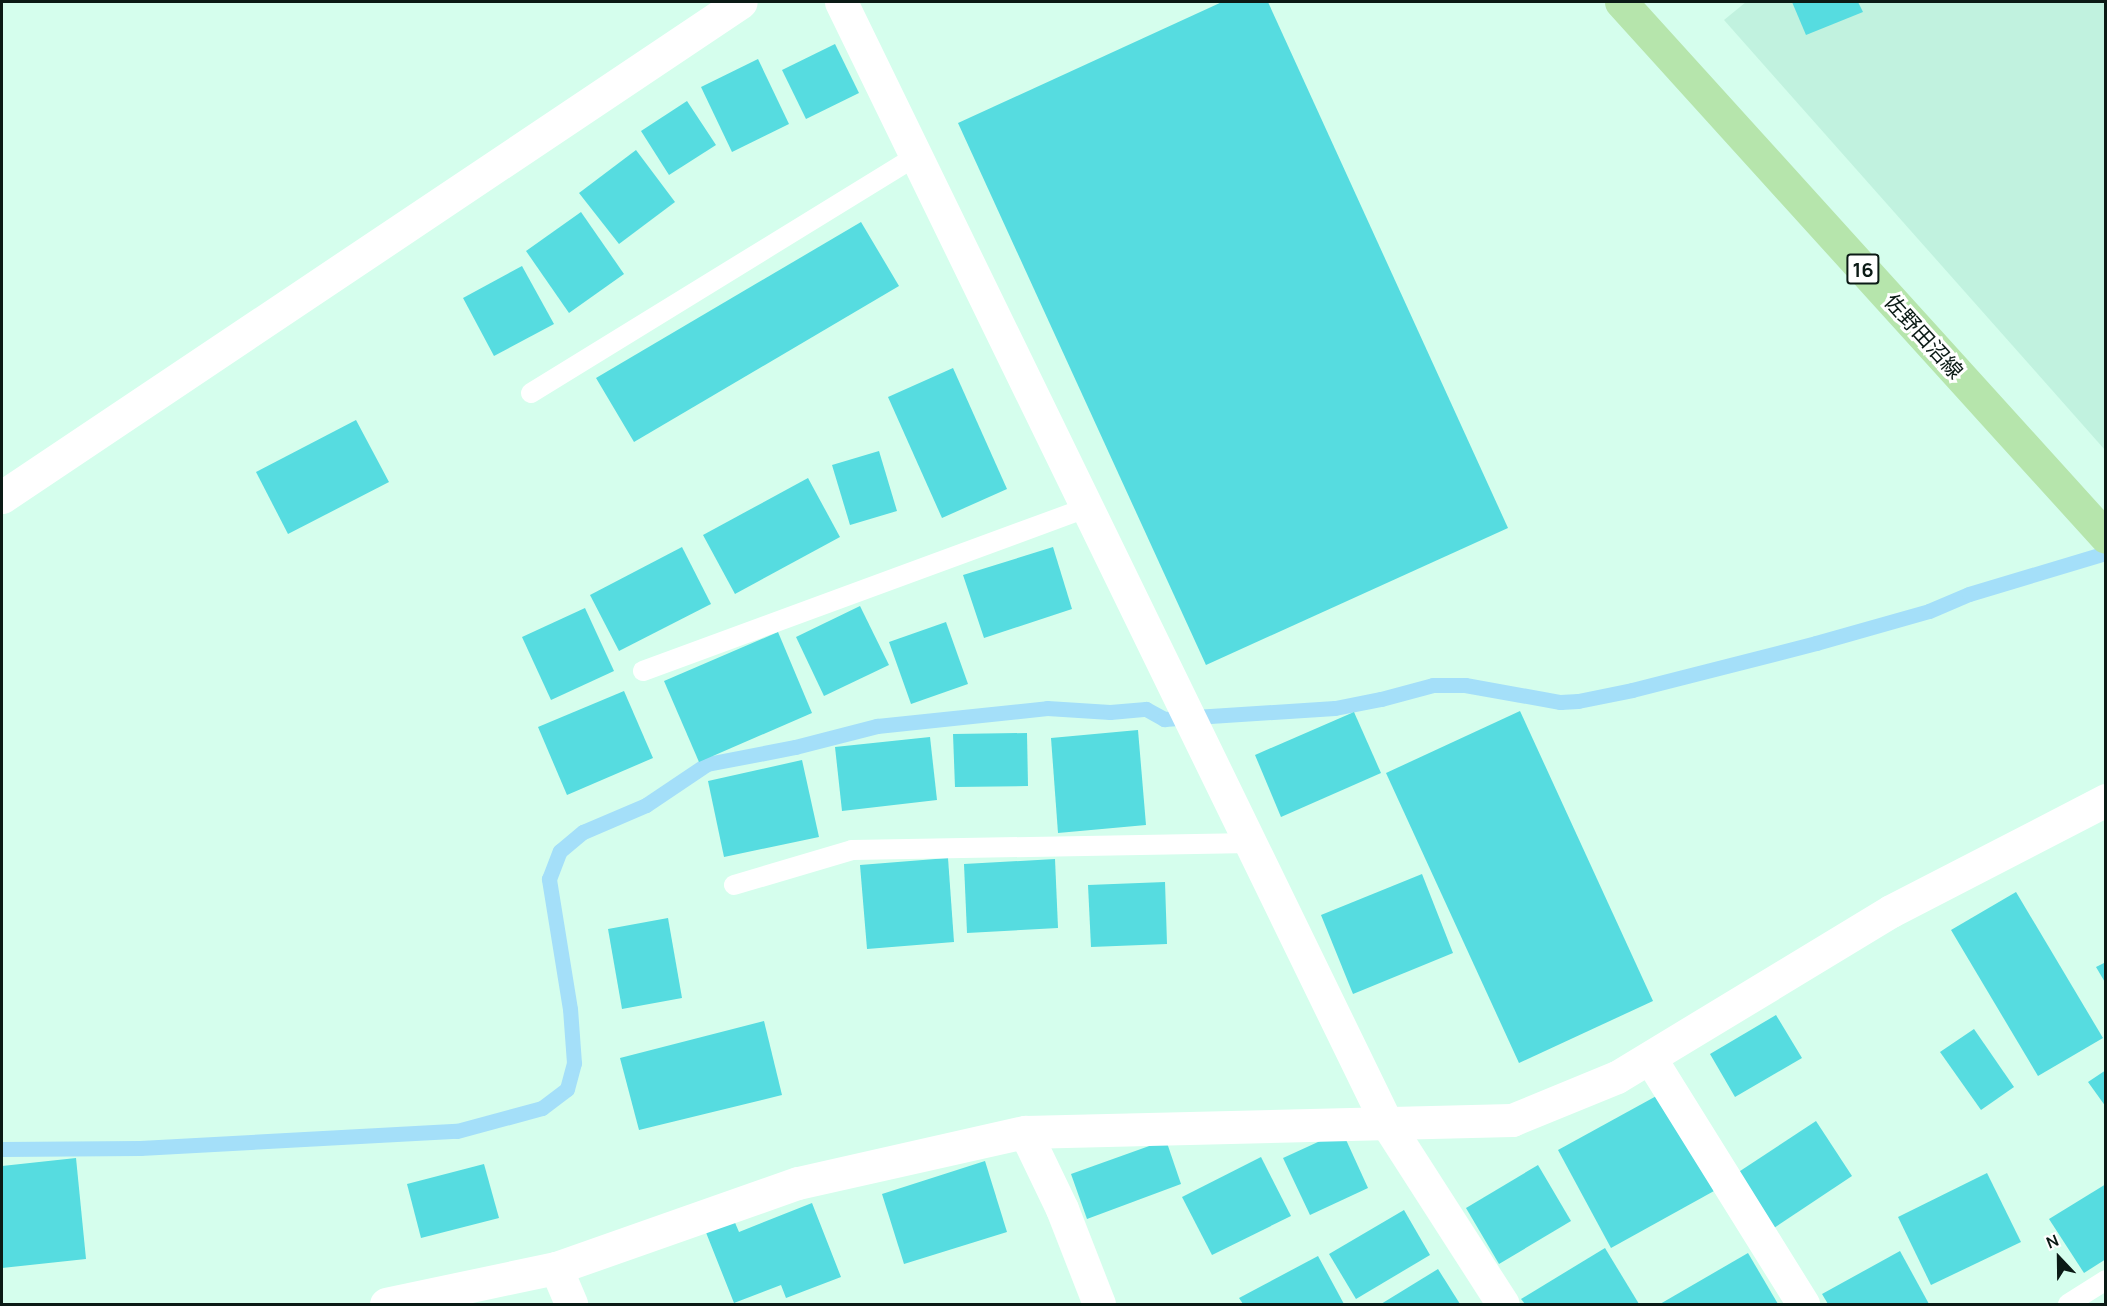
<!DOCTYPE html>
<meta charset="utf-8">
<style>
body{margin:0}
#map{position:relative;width:2107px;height:1306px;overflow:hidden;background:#d5feed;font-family:Manrope,"Noto Sans JP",sans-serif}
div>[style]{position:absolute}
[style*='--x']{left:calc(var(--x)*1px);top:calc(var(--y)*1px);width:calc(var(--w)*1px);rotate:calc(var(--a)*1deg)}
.built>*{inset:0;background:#c1f2df}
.stream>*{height:15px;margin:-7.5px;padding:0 7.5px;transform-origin:7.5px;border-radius:7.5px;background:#a4dff9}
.building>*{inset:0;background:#56dce0}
.lane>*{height:20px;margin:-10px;padding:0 10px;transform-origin:10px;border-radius:10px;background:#fff}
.street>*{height:33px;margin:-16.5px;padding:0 16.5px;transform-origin:16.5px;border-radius:16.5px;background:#fff}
.primary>*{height:33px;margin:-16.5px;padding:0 16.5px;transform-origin:16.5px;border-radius:16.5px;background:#b6e5ac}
span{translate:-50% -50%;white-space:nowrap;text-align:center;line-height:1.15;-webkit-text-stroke:6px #fff;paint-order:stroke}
.shield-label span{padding:2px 4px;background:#fff;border:2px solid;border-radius:4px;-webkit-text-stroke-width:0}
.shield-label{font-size:20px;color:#0b1a15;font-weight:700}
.street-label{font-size:21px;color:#0b1a15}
.frame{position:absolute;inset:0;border:3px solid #0b1a15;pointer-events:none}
.north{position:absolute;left:2029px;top:1228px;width:60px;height:60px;-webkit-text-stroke:4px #fff;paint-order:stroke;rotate:338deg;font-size:16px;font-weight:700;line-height:24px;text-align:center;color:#0b1a15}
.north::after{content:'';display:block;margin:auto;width:21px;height:27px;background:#0b1a15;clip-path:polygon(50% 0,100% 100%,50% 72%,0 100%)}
</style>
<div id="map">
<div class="built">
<div style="clip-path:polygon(1746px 2px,2105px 2px,2105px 450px,1724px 20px)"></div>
</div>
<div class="stream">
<div style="--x:2;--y:1149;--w:138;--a:-0.4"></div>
<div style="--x:140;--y:1148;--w:317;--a:-3.1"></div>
<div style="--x:457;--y:1131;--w:88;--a:-15.1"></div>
<div style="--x:542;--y:1108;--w:31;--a:-37"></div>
<div style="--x:567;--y:1089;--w:27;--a:-75"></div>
<div style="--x:574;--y:1063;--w:54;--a:-94.2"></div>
<div style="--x:570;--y:1009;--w:132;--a:-99.2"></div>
<div style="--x:549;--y:879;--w:30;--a:-69"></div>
<div style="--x:560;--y:851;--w:30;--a:-40"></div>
<div style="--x:583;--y:832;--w:69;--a:-23.2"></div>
<div style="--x:646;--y:805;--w:73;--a:-33.9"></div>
<div style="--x:707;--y:764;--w:90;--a:-10.9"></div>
<div style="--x:795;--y:747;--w:85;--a:-14.4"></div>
<div style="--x:877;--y:726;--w:171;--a:-6"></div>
<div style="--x:1047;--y:708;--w:63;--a:3.6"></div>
<div style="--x:1110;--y:712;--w:36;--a:-5"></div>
<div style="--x:1146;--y:709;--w:21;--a:29"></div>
<div style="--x:1164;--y:719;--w:171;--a:-3.7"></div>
<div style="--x:1335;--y:708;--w:47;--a:-11.1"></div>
<div style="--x:1381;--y:699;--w:54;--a:-15.1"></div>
<div style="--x:1433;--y:685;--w:32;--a:0"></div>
<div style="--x:1465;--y:685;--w:97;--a:10.1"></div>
<div style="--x:1560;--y:702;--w:18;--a:-3"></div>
<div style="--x:1578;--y:701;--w:55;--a:-11.5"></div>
<div style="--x:1632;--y:690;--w:190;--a:-14.3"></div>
<div style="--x:1816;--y:643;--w:117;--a:-15.8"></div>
<div style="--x:1929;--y:611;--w:43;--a:-23"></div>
<div style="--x:1969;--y:594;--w:143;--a:-16.7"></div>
</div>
<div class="building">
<div style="clip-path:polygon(1222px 2px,1268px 2px,1508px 528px,1206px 665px,958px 123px)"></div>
<div style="clip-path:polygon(1792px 2px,1858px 2px,1863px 12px,1806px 35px)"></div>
<div style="clip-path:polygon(835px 44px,859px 93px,806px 119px,782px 70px)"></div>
<div style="clip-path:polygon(758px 59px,789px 124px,732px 152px,701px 87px)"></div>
<div style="clip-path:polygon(687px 101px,716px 145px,669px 175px,641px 131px)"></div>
<div style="clip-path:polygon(636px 150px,675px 202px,619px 244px,579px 193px)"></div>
<div style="clip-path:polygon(581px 212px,624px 274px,569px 313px,526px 251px)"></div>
<div style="clip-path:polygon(861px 222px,899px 286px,634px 442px,596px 378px)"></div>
<div style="clip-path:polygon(522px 266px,554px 324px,494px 356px,463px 298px)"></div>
<div style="clip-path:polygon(953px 368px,1007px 489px,942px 518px,888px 397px)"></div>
<div style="clip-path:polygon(356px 420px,389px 482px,288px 534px,256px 472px)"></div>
<div style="clip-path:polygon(879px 451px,897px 511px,850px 525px,832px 465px)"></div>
<div style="clip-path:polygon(808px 478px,840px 537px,735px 594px,703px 535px)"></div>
<div style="clip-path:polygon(682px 547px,711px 604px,619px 651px,590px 595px)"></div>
<div style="clip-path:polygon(1053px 547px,1072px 609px,984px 638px,963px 575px)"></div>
<div style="clip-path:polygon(860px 606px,889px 665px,824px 696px,796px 637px)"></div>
<div style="clip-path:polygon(585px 608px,614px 671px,551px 700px,522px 637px)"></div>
<div style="clip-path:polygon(946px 622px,968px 684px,911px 704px,889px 642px)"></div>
<div style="clip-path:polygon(778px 632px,812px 713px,699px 762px,664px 681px)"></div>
<div style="clip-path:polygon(624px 691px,653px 758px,567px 795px,538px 727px)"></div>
<div style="clip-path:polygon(1520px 711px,1653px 1001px,1519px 1063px,1386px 773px)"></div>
<div style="clip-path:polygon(1354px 712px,1381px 773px,1281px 817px,1255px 755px)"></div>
<div style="clip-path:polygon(1138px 730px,1146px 825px,1058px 833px,1051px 738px)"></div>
<div style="clip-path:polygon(1027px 733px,1028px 786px,955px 787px,953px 734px)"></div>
<div style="clip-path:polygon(930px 737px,937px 800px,842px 811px,835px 747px)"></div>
<div style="clip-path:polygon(802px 760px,819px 837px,724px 857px,708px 781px)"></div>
<div style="clip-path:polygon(948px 858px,954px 942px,867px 949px,860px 865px)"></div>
<div style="clip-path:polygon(1055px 859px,1058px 928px,967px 933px,964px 864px)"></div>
<div style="clip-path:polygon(1422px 874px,1453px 953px,1353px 994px,1321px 915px)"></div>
<div style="clip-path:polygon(1165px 882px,1167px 944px,1091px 947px,1088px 885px)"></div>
<div style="clip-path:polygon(2016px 892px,2103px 1038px,2038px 1076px,1951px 930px)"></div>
<div style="clip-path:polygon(668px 918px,682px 998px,622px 1009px,608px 929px)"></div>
<div style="clip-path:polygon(2106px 962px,2106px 984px,2096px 967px)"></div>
<div style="clip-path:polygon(1776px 1015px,1802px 1058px,1735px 1097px,1710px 1054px)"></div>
<div style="clip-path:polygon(764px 1021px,782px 1095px,639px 1130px,620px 1058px)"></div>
<div style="clip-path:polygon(1974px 1029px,2014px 1087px,1981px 1110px,1940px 1052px)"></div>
<div style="clip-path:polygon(2106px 1070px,2106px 1107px,2088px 1082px)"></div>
<div style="clip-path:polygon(1660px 1094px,1714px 1191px,1611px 1248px,1558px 1150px)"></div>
<div style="clip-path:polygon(1816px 1121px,1852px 1176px,1771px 1230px,1734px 1175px)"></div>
<div style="clip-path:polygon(1342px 1131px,1368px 1188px,1310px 1215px,1283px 1158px)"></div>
<div style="clip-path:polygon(1166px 1140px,1181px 1184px,1087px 1219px,1071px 1174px)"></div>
<div style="clip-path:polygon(1261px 1157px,1291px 1216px,1212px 1255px,1182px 1197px)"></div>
<div style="clip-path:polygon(76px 1158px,86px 1259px,2px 1268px,2px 1166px)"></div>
<div style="clip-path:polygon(985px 1161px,1007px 1232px,904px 1264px,882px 1194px)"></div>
<div style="clip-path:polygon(484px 1164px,499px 1218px,421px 1238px,407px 1184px)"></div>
<div style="clip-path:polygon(1538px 1165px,1571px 1221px,1499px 1264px,1466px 1208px)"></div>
<div style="clip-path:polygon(1987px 1173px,2021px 1242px,1931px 1285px,1898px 1217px)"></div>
<div style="clip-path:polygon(2106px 1184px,2106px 1259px,2084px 1273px,2049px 1219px)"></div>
<div style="clip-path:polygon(812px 1203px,841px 1277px,786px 1298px,781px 1285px,734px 1303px,705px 1230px,733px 1218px,739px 1232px)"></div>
<div style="clip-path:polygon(1404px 1210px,1430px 1255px,1356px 1299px,1329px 1254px)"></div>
<div style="clip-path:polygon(1605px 1248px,1639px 1304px,1525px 1304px,1521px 1299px)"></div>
<div style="clip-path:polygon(1900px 1251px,1929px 1304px,1828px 1304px,1822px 1294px)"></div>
<div style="clip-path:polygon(1748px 1253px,1778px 1304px,1660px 1304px)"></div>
<div style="clip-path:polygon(1318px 1256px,1344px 1304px,1243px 1304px,1239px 1298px)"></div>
<div style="clip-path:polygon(1438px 1269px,1460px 1304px,1381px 1304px)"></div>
</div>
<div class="lane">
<div style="--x:531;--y:393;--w:452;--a:-31.6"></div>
<div style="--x:643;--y:671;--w:473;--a:-20.2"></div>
<div style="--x:734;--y:885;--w:123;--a:-16.5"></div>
<div style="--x:852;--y:850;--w:399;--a:-1"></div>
<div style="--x:2068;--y:1304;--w:45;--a:-32.3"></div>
</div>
<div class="street">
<div style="--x:841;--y:2;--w:1246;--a:64.05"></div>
<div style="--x:1386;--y:1122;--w:216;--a:57.3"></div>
<div style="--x:2;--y:497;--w:889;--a:-33.82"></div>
<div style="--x:1650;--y:1058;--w:290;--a:58.1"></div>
<div style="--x:1025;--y:1132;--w:85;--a:64.3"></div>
<div style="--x:1062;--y:1209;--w:102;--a:68.7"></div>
<div style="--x:556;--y:1268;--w:39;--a:67"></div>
<div style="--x:386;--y:1304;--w:174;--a:-12"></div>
<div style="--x:556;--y:1268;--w:256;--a:-19.4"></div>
<div style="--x:798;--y:1183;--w:233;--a:-12.7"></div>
<div style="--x:1025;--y:1132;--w:487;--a:-1.4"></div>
<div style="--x:1512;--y:1120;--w:113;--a:-22.3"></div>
<div style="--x:1617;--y:1077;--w:320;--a:-31.2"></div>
<div style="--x:1891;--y:911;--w:242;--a:-27.3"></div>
</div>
<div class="primary">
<div style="--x:1621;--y:2;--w:722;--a:47.81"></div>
</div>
<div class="shield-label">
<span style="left:1863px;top:269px">16</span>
</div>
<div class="street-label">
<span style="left:1924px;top:336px;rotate:48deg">佐野田沼線</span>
</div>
<div class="frame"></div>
<div class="north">N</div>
</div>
